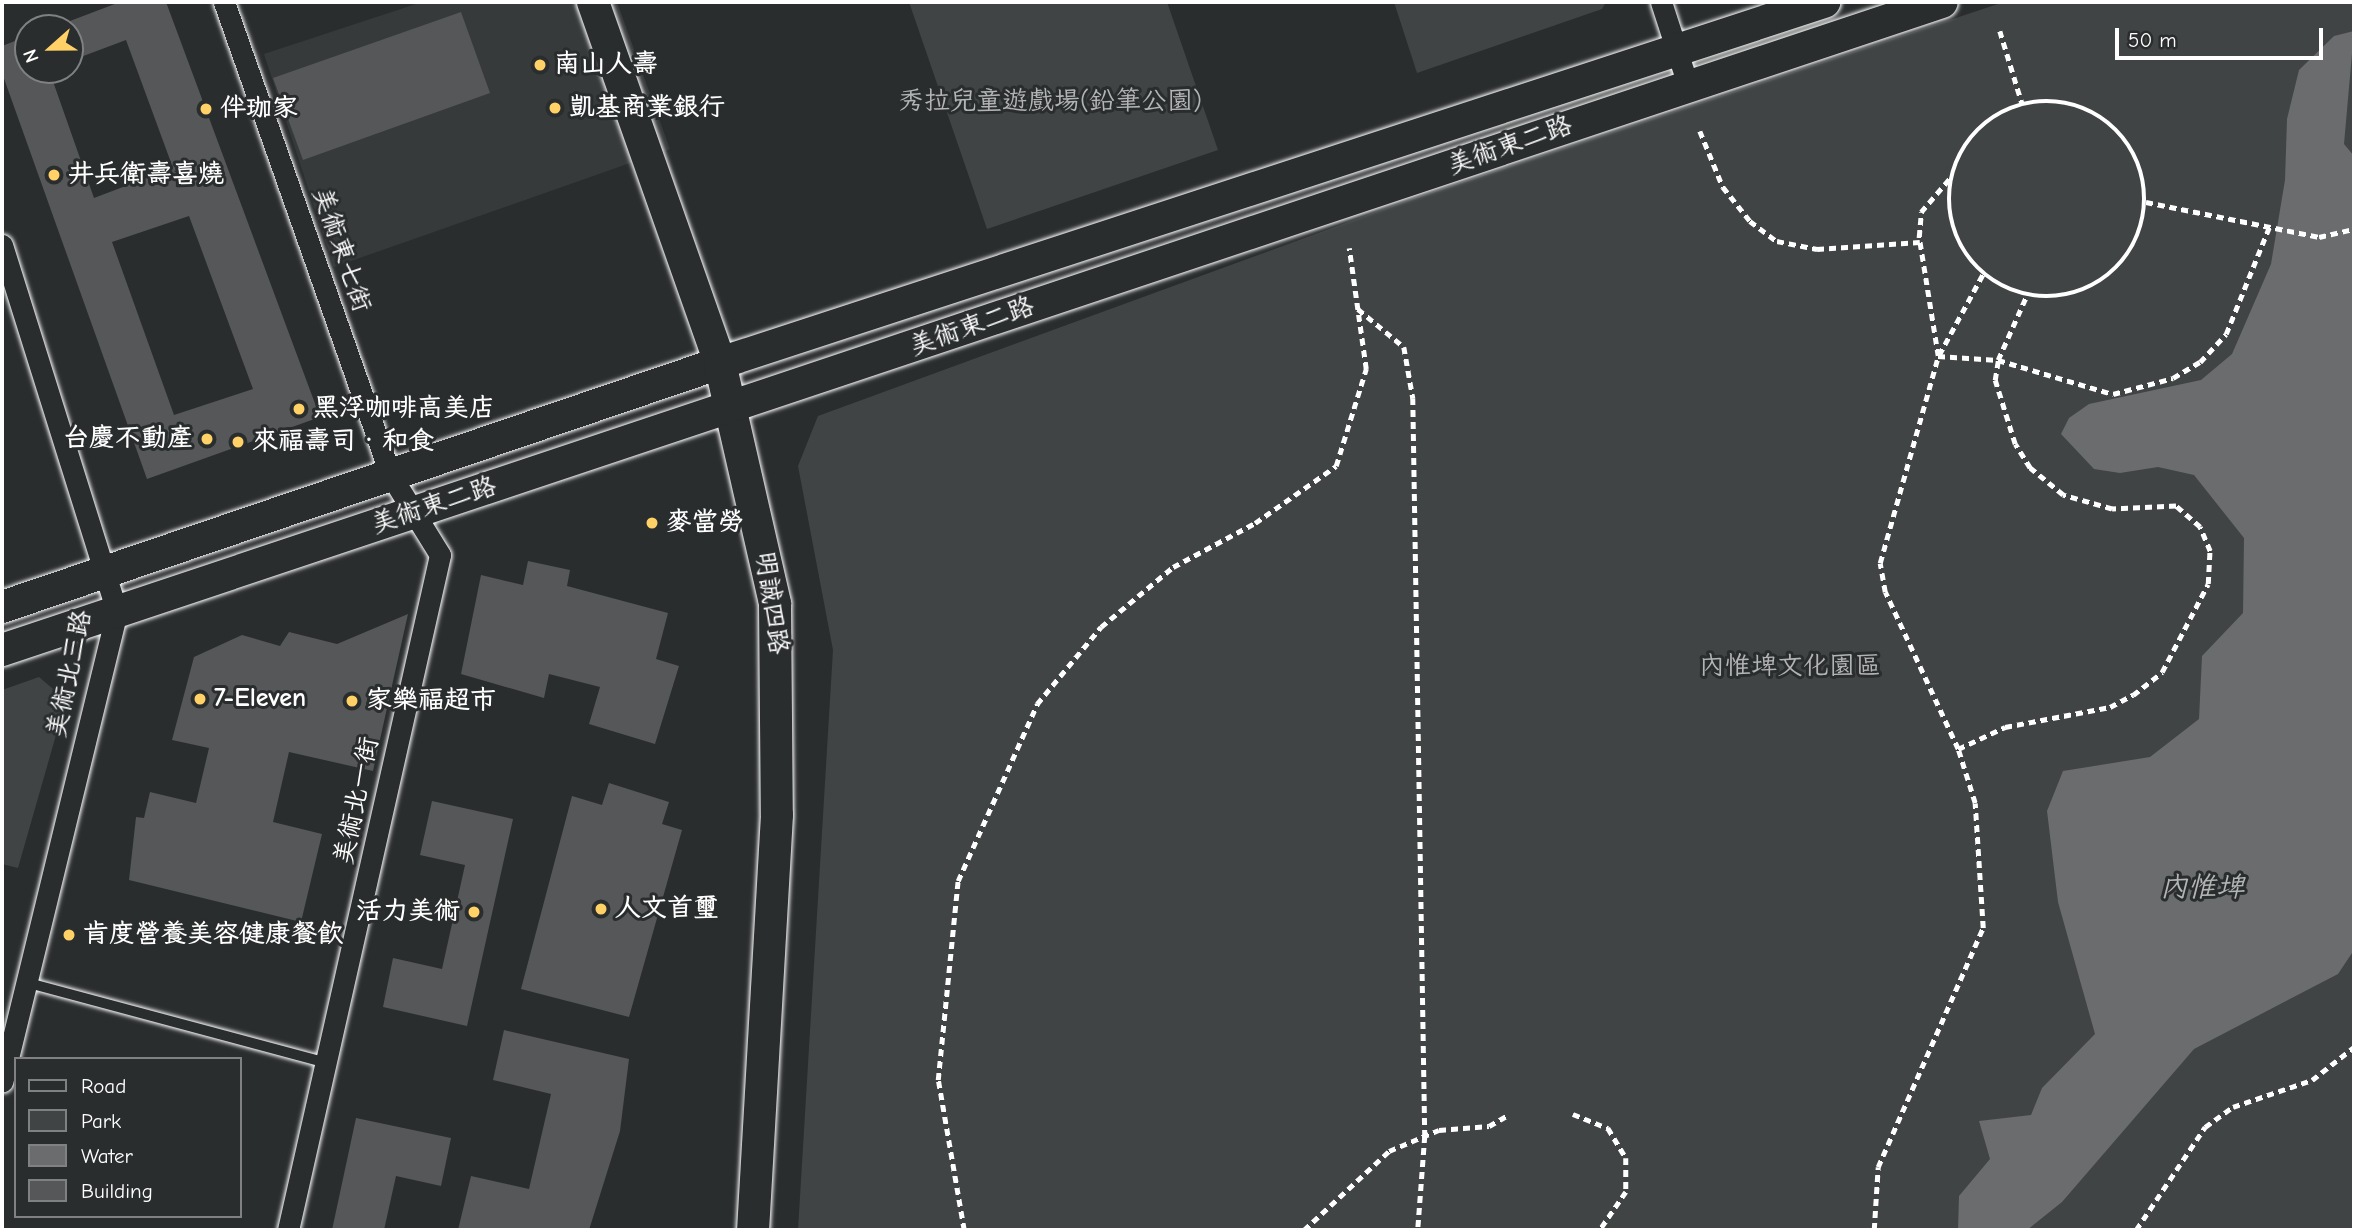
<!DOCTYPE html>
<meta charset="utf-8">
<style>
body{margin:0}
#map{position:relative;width:2356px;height:1232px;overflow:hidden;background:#2a2d2e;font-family:"Comic Neue","LXGW WenKai TC",sans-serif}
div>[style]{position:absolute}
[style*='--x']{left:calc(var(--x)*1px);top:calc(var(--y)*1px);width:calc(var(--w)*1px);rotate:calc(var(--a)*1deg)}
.built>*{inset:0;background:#373a3b}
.green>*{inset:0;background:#414445}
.water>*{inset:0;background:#6a6c6d}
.building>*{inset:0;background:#555758}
.path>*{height:4.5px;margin-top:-2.25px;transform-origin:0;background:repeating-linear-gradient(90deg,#fff 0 7px,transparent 0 12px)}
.path>.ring{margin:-2.25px;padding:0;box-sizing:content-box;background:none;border:4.5px solid #fff;border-radius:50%}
.roads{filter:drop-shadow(0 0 2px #fff) drop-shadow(0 0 2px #fff)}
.lane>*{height:10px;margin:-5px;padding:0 5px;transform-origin:5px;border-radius:5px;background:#2a2d2e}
.street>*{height:21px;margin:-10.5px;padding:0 10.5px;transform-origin:10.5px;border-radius:10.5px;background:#2a2d2e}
.secondary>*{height:32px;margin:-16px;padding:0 16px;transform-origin:16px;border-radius:16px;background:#2a2d2e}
.dots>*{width:19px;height:19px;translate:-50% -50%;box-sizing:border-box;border:4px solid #2a2d2e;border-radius:50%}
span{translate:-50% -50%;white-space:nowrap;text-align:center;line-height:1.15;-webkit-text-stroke:6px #2a2d2e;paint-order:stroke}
.poi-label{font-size:26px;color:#fff;font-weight:700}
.left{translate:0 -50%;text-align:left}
.right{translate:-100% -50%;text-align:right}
.park-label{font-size:26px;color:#b3b4b5}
.street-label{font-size:26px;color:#fff}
.water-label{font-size:28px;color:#b4b6b6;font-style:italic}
.frame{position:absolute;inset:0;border:4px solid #fff;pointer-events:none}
.legend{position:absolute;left:14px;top:1057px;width:228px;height:161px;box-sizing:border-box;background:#2a2d2e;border:2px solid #7f8182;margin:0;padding:9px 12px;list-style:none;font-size:21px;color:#fff}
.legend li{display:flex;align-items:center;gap:14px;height:35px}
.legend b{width:35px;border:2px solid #7f8182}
.north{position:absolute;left:14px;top:14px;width:70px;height:70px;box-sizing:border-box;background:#2a2d2e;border:2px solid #7f8182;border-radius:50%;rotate:249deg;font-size:19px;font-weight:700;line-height:28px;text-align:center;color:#fff}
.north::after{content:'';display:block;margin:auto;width:24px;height:32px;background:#ffd166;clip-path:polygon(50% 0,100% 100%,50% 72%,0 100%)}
.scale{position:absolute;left:2115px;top:28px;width:208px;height:32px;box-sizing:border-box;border:4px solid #fff;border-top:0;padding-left:9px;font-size:21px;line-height:24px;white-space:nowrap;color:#fff;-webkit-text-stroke:5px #2a2d2e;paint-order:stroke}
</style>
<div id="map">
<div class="built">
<div style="clip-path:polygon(422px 2px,617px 2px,670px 149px,334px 267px,264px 54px)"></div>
</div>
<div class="green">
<div style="clip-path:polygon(909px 2px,1167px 2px,1218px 150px,987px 229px)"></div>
<div style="clip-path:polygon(1394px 2px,1606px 2px,1602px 9px,1417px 73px)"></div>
<div style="clip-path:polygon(2004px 2px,2354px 2px,2354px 1230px,798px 1230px,833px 650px,798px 466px,818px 416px,1414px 198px)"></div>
<div style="clip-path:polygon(39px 677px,66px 700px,18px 868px,2px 864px,2px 690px)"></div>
</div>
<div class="water">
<div style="clip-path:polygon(2354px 31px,2344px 144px,2354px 156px,2354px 950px,2338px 974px,2194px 1049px,2062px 1202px,2027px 1230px,1958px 1230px,1959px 1196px,1990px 1159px,1979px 1121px,2031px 1115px,2042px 1088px,2095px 1034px,2058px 902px,2047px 811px,2063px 771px,2150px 757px,2199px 719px,2202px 656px,2243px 613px,2244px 538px,2194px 475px,2158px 467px,2120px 473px,2094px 469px,2061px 434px,2069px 418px,2089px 404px,2201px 380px,2232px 354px,2271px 264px,2285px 180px,2287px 119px,2299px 70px,2334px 36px)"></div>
</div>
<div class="building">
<div style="clip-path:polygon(evenodd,120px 2px,166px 2px,320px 417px,147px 479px,2px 73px,2px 46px,28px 36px,28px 70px,49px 70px,94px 198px,173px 168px,126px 40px,70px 61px,70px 21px,120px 2px,189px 216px,253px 389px,174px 415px,112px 242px,189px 216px)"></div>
<div style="clip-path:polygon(461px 12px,490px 93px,303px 160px,273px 78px)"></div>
<div style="clip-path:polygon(528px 561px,570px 570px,567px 586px,668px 613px,656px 659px,679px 666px,655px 744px,589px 724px,600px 687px,549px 674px,544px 698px,461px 674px,481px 575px,523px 585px)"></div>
<div style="clip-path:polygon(408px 614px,373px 771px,289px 752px,273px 822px,322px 834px,301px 922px,129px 880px,136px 817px,144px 818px,150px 792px,196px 803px,209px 748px,172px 740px,194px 657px,242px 635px,280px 646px,289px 632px,337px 644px)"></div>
<div style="clip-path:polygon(609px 783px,669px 802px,662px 824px,682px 830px,629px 1017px,521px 989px,572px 796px,602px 805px)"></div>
<div style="clip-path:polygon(432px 801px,513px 819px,467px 1026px,383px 1007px,393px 958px,442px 969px,465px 865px,420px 855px)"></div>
<div style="clip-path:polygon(504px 1030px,629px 1059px,620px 1131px,589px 1230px,458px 1230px,471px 1176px,529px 1189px,551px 1094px,493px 1080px)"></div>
<div style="clip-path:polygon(356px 1118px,451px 1138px,441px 1186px,396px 1176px,384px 1230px,332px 1230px)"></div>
</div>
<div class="path">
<div style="--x:2000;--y:31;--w:75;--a:73"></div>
<div class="ring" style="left:1949px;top:101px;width:191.5px;height:191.5px"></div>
<div style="--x:1700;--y:131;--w:61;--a:67.7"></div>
<div style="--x:1723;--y:187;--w:43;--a:51.5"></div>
<div style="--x:1750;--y:221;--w:34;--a:37"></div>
<div style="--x:1777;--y:241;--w:41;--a:11.3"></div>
<div style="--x:1817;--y:249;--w:103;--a:-3.9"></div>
<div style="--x:2146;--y:202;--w:177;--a:11.4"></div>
<div style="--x:2319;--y:237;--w:36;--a:-13"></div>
<div style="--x:1358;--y:309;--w:60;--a:39.6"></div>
<div style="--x:1404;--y:347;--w:52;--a:80"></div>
<div style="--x:1413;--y:398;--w:738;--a:89.07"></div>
<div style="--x:1425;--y:1136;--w:94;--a:94.3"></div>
<div style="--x:1939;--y:355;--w:92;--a:-61.5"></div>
<div style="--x:1938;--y:356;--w:121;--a:-99.1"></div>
<div style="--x:1919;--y:237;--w:25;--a:-85"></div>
<div style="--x:1921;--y:212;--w:46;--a:-49.4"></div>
<div style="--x:1958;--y:749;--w:52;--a:-25.1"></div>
<div style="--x:2005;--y:727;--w:107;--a:-10.8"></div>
<div style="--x:2110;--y:707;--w:26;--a:-28"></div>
<div style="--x:2133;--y:695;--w:37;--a:-38"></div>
<div style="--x:2162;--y:672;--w:99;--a:-62.4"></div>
<div style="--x:2208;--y:584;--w:33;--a:-87"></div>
<div style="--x:2210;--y:551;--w:26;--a:-113"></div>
<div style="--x:2200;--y:527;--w:32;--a:-139"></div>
<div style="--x:2176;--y:506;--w:64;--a:177.3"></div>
<div style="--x:2112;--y:509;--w:51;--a:-164.1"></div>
<div style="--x:2063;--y:495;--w:43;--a:-140.7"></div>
<div style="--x:2030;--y:468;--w:28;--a:-122"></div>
<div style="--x:2015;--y:444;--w:67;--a:-107.4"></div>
<div style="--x:1995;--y:380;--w:20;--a:-81"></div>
<div style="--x:1998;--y:360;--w:69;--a:-66"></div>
<div style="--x:1573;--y:1114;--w:38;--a:22"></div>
<div style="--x:1608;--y:1128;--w:35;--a:59"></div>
<div style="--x:1626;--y:1158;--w:34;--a:90"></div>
<div style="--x:1626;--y:1192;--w:46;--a:124.4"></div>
<div style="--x:964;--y:1230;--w:152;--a:-99.8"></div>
<div style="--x:938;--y:1080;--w:200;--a:-84.3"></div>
<div style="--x:958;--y:881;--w:194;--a:-65.9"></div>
<div style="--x:1037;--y:704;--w:100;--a:-50.3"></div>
<div style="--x:1101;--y:627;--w:94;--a:-39.8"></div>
<div style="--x:1173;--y:567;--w:93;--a:-28.2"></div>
<div style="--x:1255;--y:523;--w:99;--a:-35.1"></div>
<div style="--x:1336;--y:466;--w:102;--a:-72.8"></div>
<div style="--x:1366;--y:369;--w:122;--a:-98"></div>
<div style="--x:1304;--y:1230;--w:116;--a:-42.9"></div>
<div style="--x:1389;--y:1151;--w:54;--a:-22.8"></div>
<div style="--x:1439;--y:1130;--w:50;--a:-4.6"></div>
<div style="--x:1489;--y:1126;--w:20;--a:-30"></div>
<div style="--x:1874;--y:1230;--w:63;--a:-86.4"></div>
<div style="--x:1878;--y:1167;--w:261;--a:-66.3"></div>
<div style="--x:1983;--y:928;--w:125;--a:-93.7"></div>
<div style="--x:1975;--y:803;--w:57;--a:-107.5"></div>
<div style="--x:1958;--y:749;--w:173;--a:-114.9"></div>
<div style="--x:1885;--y:592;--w:29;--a:-100"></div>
<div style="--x:1880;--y:563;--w:215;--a:-74.3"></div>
<div style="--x:1938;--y:356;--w:60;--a:3.8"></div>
<div style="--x:1998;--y:360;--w:120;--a:16.5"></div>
<div style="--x:2113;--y:394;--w:62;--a:-14.9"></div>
<div style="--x:2173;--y:378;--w:31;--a:-31"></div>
<div style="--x:2200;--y:362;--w:38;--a:-47"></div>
<div style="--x:2226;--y:334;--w:118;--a:-68"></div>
<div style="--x:2136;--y:1230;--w:124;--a:-56.2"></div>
<div style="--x:2205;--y:1127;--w:34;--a:-36"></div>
<div style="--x:2233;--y:1107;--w:83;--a:-18.9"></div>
<div style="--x:2312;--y:1080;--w:53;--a:-38.2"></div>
</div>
<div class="roads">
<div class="lane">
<div style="--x:25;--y:982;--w:314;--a:15"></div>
</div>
<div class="street">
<div style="--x:224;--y:2;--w:500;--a:70.62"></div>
<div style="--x:390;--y:474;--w:95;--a:58.3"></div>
<div style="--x:440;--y:555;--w:692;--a:102.69"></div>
<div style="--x:1661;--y:2;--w:87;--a:72"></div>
<div style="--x:2;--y:245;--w:384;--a:72.6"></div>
<div style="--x:117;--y:611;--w:484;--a:103.7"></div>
</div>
<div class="secondary">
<div style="--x:593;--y:2;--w:383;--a:70.6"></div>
<div style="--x:720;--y:363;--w:247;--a:77.1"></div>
<div style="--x:775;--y:604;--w:211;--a:89.5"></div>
<div style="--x:777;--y:815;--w:416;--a:93.3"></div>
<div style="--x:2;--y:607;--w:758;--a:-18.77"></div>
<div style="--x:720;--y:363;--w:1162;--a:-18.11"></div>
<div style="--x:2;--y:650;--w:2045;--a:-18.47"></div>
</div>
</div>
<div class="dots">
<div style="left:540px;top:65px;background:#ffd166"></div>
<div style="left:555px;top:108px;background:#ffd166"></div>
<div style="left:206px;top:109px;background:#ffd166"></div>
<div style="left:54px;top:175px;background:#ffd166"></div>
<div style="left:299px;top:409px;background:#ffd166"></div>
<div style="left:207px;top:439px;background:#ffd166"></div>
<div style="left:238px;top:442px;background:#ffd166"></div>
<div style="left:652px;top:523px;background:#ffd166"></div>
<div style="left:200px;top:699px;background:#ffd166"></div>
<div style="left:352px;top:701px;background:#ffd166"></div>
<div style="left:601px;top:909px;background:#ffd166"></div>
<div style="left:474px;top:912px;background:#ffd166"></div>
<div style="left:69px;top:935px;background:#ffd166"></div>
</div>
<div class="poi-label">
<span class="left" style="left:554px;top:65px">南山人壽</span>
<span class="left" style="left:569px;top:108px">凱基商業銀行</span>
<span class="left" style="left:220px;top:109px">伴珈家</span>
<span class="left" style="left:68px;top:175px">井兵衛壽喜燒</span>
<span class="left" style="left:313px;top:409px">黑浮咖啡高美店</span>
<span class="right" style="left:193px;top:439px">台慶不動產</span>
<span class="left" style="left:252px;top:442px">來福壽司‧和食</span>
<span class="left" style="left:666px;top:523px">麥當勞</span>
<span class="left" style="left:214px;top:699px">7-Eleven</span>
<span class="left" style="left:366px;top:701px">家樂福超市</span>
<span class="left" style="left:615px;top:909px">人文首璽</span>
<span class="right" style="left:460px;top:912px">活力美術</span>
<span class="left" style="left:83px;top:935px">肯度營養美容健康餐飲</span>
</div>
<div class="park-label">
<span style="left:1050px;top:102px">秀拉兒童遊戲場(鉛筆公園)</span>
<span style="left:1790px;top:667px">內惟埤文化園區</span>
</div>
<div class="street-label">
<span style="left:1510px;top:146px;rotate:-19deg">美術東二路</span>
<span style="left:341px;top:250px;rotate:71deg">美術東七街</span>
<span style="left:972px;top:327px;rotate:-19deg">美術東二路</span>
<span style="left:434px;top:506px;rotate:-18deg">美術東二路</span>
<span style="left:771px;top:603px;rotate:82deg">明誠四路</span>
<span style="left:70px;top:674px;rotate:-78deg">美術北三路</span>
<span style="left:357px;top:801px;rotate:-78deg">美術北一街</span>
</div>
<div class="water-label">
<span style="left:2202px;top:887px">內惟埤</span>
</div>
<div class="frame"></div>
<ul class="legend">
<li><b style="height:9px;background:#2a2d2e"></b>Road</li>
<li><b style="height:19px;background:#414445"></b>Park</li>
<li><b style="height:19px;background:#6a6c6d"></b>Water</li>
<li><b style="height:19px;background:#555758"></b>Building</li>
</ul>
<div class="north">N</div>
<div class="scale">50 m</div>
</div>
